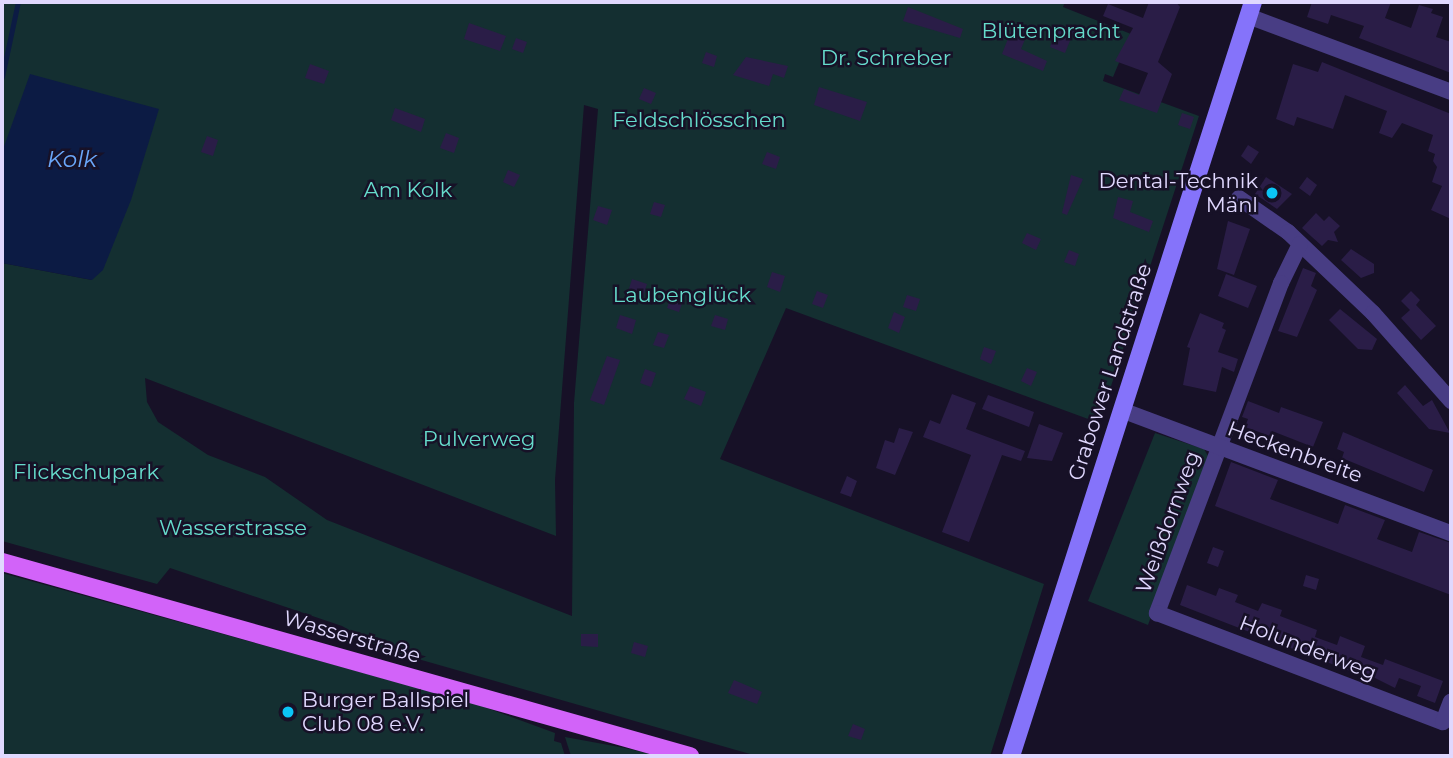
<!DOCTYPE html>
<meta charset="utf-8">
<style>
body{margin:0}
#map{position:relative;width:1453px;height:758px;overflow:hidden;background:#171127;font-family:Montserrat,sans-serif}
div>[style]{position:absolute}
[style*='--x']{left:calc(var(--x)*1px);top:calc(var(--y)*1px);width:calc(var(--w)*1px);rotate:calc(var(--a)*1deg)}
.green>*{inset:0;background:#142f31}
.water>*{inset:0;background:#0c1b44}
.stream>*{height:4.5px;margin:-2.25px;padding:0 2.25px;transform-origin:2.25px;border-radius:2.25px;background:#0c1b44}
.building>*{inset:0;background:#2a1d47}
.street>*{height:16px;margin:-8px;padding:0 8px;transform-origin:8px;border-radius:8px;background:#483d84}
.secondary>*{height:18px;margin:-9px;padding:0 9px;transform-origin:9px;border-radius:9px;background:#8573fa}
.primary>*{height:18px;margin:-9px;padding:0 9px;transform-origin:9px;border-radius:9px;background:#d263f9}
.dots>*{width:19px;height:19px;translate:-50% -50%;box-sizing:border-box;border:4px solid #171127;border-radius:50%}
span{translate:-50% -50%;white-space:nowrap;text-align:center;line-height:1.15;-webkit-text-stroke:5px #171127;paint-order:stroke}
.park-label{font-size:21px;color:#66dccc}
.poi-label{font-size:21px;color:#e0d8fe}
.right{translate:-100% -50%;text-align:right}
.left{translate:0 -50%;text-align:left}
.street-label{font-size:21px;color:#e0d8fe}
.water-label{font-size:23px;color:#6aa7fa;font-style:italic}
.frame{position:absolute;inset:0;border:4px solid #e0d8fe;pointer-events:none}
</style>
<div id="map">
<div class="green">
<div style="clip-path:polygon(evenodd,2px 2px,1065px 2px,1063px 7px,1131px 34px,1113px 77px,1105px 74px,1103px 81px,1199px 116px,1099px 423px,786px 308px,720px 459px,1044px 584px,990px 756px,757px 756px,383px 649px,342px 626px,170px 568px,157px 584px,2px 541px,2px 263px,92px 280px,2px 152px,2px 2px,584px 105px,598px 109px,574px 403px,572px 616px,327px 520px,265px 477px,208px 455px,158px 422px,147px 402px,145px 378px,556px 536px,555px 480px,584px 105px)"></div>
<div style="clip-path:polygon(1155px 433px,1204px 449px,1208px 456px,1148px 625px,1088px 601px)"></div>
<div style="clip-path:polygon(2px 573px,476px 704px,555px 733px,554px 741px,561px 743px,565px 756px,2px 756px)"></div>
<div style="clip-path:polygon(565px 737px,625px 748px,659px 756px,571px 756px)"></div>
</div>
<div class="water">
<div style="clip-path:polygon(30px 74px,159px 109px,131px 200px,103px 270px,92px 280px,2px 263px,2px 152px)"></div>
</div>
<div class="stream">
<div style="--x:2;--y:77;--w:77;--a:-78"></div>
</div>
<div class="building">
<div style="clip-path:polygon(1149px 2px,1176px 2px,1180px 7px,1158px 62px,1172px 74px,1157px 113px,1119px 100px,1124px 89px,1139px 95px,1148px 73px,1115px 61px,1133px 28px,1103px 16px,1108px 4px,1143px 18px)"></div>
<div style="clip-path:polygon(1312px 2px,1391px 2px,1385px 18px,1411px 28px,1419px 5px,1433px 9px,1431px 13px,1443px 17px,1436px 37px,1451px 42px,1451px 73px,1359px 38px,1364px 26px,1331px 15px,1328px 24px,1307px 17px)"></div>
<div style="clip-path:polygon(908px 7px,963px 29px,960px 38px,903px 21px)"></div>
<div style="clip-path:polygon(469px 23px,506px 36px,500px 51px,464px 39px)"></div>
<div style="clip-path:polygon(1058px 25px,1074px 31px,1065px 53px,1050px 47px)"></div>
<div style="clip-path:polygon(1013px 26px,1028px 32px,1021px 49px,1047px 61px,1043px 71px,1002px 54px)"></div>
<div style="clip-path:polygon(516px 38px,527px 42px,523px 53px,512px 49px)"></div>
<div style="clip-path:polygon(706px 52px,717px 56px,714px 67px,702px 63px)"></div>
<div style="clip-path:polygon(746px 57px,788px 66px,784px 78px,773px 74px,769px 86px,733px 75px)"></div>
<div style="clip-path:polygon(1322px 62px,1451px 114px,1451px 219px,1431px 210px,1442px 186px,1432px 182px,1437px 167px,1433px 161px,1435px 154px,1428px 151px,1433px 135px,1402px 123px,1392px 138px,1379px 133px,1387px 111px,1345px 95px,1333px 129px,1297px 117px,1294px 126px,1276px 119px,1293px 64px,1318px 72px)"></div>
<div style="clip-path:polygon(310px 64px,329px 71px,324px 84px,305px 78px)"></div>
<div style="clip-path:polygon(819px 87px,867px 102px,860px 121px,814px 105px)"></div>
<div style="clip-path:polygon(644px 88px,656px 93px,651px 104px,639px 99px)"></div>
<div style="clip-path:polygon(395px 108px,425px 119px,421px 132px,391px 120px)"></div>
<div style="clip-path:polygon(1182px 113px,1194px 117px,1190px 129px,1178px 125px)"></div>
<div style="clip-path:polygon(446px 133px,459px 138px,454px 153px,440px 148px)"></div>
<div style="clip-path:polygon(207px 136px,218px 140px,213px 156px,201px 152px)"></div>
<div style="clip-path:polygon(1248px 145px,1259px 152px,1251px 164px,1241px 156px)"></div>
<div style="clip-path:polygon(767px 152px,780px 157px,776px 169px,762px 164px)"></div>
<div style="clip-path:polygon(508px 170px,520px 175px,514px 187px,503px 182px)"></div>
<div style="clip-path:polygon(1071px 175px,1083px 179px,1067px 215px,1062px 213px)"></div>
<div style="clip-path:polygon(1266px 177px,1292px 194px,1277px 209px,1255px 194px)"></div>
<div style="clip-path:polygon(1307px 177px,1317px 185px,1310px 196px,1299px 188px)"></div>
<div style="clip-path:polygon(1118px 197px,1133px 201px,1130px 212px,1153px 221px,1149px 232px,1113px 218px)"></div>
<div style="clip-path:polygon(654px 202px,665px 205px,661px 217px,650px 214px)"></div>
<div style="clip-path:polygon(598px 206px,612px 210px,607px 225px,593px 220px)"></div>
<div style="clip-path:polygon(1316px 213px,1324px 221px,1329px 216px,1340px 226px,1334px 232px,1338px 242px,1328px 240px,1322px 246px,1302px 228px)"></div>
<div style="clip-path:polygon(1228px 221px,1250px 229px,1234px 275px,1217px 269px)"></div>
<div style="clip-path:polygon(1027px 233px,1041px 239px,1036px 250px,1022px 243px)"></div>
<div style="clip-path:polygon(1351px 249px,1374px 264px,1374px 273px,1361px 278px,1341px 260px)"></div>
<div style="clip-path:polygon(1069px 250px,1079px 254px,1075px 266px,1064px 262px)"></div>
<div style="clip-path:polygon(1303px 268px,1316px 273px,1311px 286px,1317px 290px,1297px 337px,1278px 331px)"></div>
<div style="clip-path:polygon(772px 272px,785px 276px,780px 292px,767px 287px)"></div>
<div style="clip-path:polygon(1226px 274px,1257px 286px,1248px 308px,1218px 296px)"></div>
<div style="clip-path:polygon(632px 279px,647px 284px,643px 297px,628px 292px)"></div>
<div style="clip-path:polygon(817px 291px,828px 295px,823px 308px,812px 304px)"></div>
<div style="clip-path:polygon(1411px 291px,1420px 300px,1416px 305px,1436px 326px,1421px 340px,1401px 318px,1410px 310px,1401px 301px)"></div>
<div style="clip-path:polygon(672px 293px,684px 298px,679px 312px,667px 308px)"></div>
<div style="clip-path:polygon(907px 295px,920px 299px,916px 311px,903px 307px)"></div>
<div style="clip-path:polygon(1340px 309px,1377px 339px,1372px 350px,1358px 349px,1329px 320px)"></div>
<div style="clip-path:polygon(894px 312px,905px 317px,899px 333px,888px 328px)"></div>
<div style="clip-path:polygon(1200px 313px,1224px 323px,1222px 328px,1226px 330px,1218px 352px,1238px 359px,1234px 372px,1222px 367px,1216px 392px,1183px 385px,1190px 348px,1187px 347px)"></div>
<div style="clip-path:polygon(620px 315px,636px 320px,632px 334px,616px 328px)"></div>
<div style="clip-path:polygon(715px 315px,728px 319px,725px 330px,711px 326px)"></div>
<div style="clip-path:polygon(658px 332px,669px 335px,664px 348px,653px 345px)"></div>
<div style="clip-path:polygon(984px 347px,996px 351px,991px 364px,980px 359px)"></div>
<div style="clip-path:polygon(607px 356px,620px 360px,604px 405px,590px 400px)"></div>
<div style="clip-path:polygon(1027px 368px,1037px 372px,1031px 386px,1021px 381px)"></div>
<div style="clip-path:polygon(645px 369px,656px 373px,651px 387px,640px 383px)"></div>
<div style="clip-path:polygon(1405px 385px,1423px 406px,1432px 400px,1450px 433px,1429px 429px,1397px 393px)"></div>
<div style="clip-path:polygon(690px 386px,706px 392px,701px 406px,684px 399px)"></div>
<div style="clip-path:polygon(952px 394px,976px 403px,966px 429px,1025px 451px,1021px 461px,1002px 455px,969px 542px,942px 532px,971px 455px,923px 437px,930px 420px,940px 424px)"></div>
<div style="clip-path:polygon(988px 395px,1034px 412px,1029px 427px,982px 409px)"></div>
<div style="clip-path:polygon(1248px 401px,1279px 413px,1281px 407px,1323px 422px,1313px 447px,1272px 431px,1270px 436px,1245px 427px,1248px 419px,1242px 417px)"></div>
<div style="clip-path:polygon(1039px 424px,1063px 433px,1052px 461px,1027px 458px)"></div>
<div style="clip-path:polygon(899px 428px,913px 432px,895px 475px,876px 468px,885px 440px,894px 443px)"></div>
<div style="clip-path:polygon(1343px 432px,1433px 470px,1424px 492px,1342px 458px,1344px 452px,1337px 449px)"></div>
<div style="clip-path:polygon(1231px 462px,1278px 480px,1270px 499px,1338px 524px,1345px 505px,1385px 520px,1377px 539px,1412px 552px,1419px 532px,1451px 543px,1451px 595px,1215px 506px)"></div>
<div style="clip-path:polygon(847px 476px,857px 481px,851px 497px,840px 493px)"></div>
<div style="clip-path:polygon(1213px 547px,1224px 551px,1218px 567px,1207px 563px)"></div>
<div style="clip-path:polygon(1306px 575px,1319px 579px,1316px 590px,1303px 586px)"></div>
<div style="clip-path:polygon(1187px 585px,1216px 596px,1219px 588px,1238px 595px,1235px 602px,1258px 611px,1262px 603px,1282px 610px,1280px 616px,1317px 630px,1315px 637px,1337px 645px,1340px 636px,1365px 646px,1361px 657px,1383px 665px,1385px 659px,1443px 681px,1435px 703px,1417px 696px,1421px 686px,1399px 678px,1395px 688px,1357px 669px,1355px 673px,1180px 605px)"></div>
<div style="clip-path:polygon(581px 634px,598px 634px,598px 647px,581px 646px)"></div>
<div style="clip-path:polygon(634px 642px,648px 646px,645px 657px,631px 653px)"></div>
<div style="clip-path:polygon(734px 680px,762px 692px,757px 704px,728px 693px)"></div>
<div style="clip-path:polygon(853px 724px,865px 729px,861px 740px,848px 736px)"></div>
</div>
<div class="street">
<div style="--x:1248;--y:16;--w:217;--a:20.5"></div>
<div style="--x:1239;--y:198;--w:60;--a:34.8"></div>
<div style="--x:1288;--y:232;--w:117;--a:43.6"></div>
<div style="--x:1373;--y:313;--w:118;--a:48.4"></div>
<div style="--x:1300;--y:244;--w:43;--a:116"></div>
<div style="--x:1281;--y:283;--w:353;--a:110.6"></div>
<div style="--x:1157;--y:613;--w:306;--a:20.9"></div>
<div style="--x:1443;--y:722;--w:22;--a:-69"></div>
<div style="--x:1124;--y:411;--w:349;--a:20.5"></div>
</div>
<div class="secondary">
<div style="--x:1011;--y:756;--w:792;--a:-72.21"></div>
</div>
<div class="primary">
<div style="--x:2;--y:562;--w:715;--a:15.75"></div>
</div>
<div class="dots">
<div style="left:1272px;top:193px;background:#0bc5f6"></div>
<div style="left:288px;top:712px;background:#0bc5f6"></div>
</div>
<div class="park-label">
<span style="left:1051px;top:31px">Blütenpracht</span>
<span style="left:886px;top:58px">Dr. Schreber</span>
<span style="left:699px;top:120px">Feldschlösschen</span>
<span style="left:408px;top:190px">Am Kolk</span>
<span style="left:682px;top:295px">Laubenglück</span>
<span style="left:479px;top:439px">Pulverweg</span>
<span style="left:86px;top:472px">Flickschupark</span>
<span style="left:233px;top:528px">Wasserstrasse</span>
</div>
<div class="poi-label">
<span class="right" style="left:1258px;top:193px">Dental-Technik<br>Mänl</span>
<span class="left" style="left:302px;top:712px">Burger Ballspiel<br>Club 08 e.V.</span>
</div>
<div class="street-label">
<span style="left:1110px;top:372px;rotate:-72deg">Grabower Landstraße</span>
<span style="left:1295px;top:452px;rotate:20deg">Heckenbreite</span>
<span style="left:1168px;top:522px;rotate:-70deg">Weißdornweg</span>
<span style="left:352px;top:637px;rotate:16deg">Wasserstraße</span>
<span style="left:1308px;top:648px;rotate:21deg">Holunderweg</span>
</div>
<div class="water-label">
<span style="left:72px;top:159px">Kolk</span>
</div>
<div class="frame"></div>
</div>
